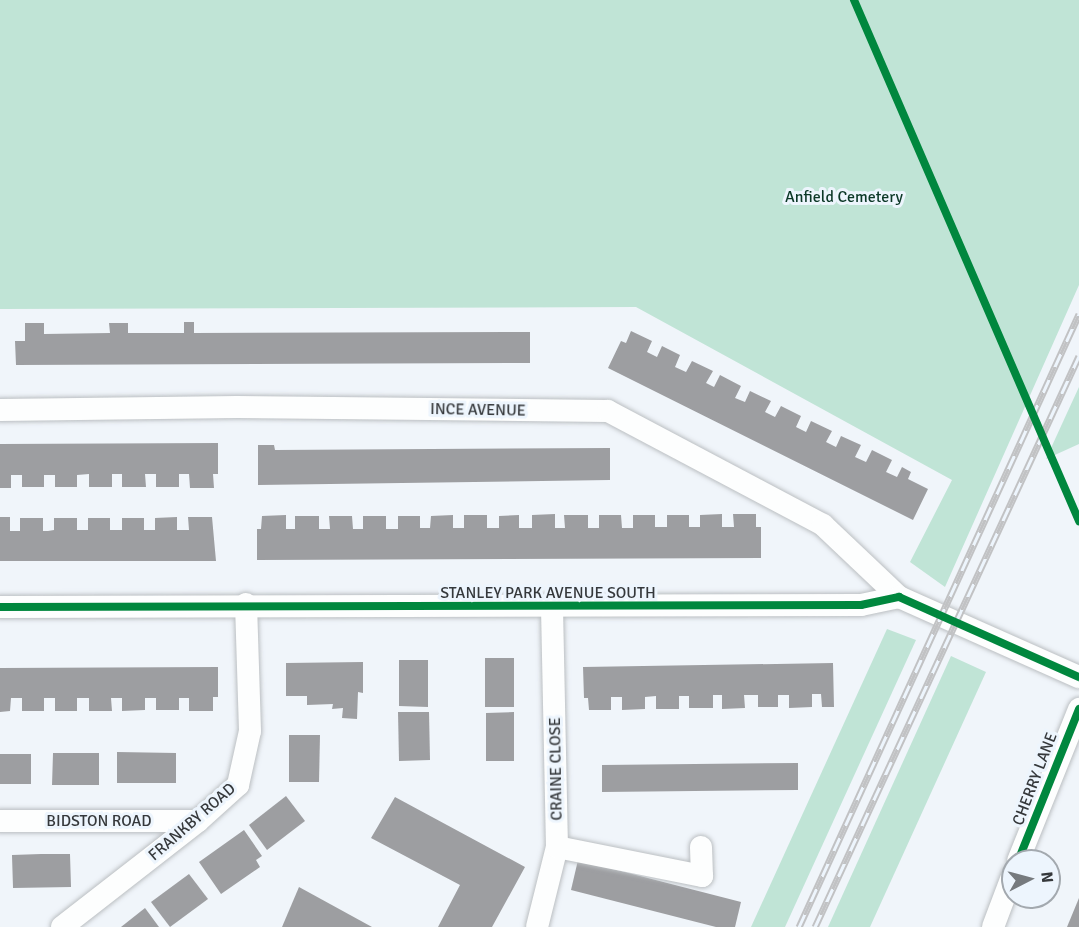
<!DOCTYPE html>
<style>
body{margin:0}
#map{position:relative;width:1079px;height:927px;overflow:hidden;background:#f0f5fa;font-family:Signika,sans-serif}
div>[style]{position:absolute}
[style*='--x']{left:calc(var(--x)*1px);top:calc(var(--y)*1px);width:calc(var(--w)*1px);rotate:calc(var(--a)*1deg)}
.green>*{inset:0;background:#c0e4d6}
.building>*{inset:0;background:#9d9ea1}
.roads{filter:drop-shadow(0 0 2px #bbbfc2) drop-shadow(0 0 2px #bbbfc2)}
.minor>*{height:22px;margin:-11px;padding:0 11px;transform-origin:11px;border-radius:11px;background:#fdfefe}
.rail>*{height:7px;margin-top:-3.5px;transform-origin:0;background:repeating-linear-gradient(90deg,#edf5fd 0 14px,#c1c2c4 0 28px);box-sizing:border-box;border-block:2px solid #c1c2c4}
.cycleway>*{height:8px;margin:-4px;padding:0 4px;transform-origin:4px;border-radius:4px;background:#00873e}
span{translate:-50% -50%;white-space:nowrap;text-align:center;line-height:1.15;-webkit-text-stroke:6px #edf5fd;paint-order:stroke}
.park-label{font-size:16px;color:#0c3827}
.street-label{font-size:16px;color:#35383b}
.north{position:absolute;left:1001px;top:849px;width:60px;height:60px;box-sizing:border-box;background:#edf5fd;border:2px solid #a3a9af;border-radius:50%;rotate:84deg;font-size:16px;font-weight:700;line-height:24px;text-align:center;color:#35383b}
.north::after{content:'';display:block;margin:auto;width:21px;height:27px;background:#767a7e;clip-path:polygon(50% 0,100% 100%,50% 72%,0 100%)}
</style>
<div id="map">
<div class="green">
<div style="clip-path:polygon(0 0,1079px 0,1079px 285px,945px 587px,910px 562px,952px 480px,636px 307px,0 309px)"></div>
<div style="clip-path:polygon(1079px 387px,1079px 444px,1046px 459px,1067px 413px)"></div>
<div style="clip-path:polygon(887px 629px,916px 640px,785px 927px,751px 927px)"></div>
<div style="clip-path:polygon(951px 656px,986px 672px,870px 927px,828px 927px)"></div>
</div>
<div class="building">
<div style="clip-path:polygon(184px 322px,194px 322px,194px 333px,530px 332px,530px 363px,16px 365px,15px 341px,25px 341px,25px 323px,44px 323px,44px 334px,110px 333px,109px 323px,128px 323px,128px 333px,184px 333px)"></div>
<div style="clip-path:polygon(631px 331px,652px 341px,647px 352px,657px 357px,662px 346px,680px 355px,675px 367px,686px 372px,692px 361px,713px 371px,706px 383px,714px 387px,720px 375px,741px 386px,735px 398px,745px 402px,750px 391px,771px 401px,765px 412px,775px 417px,781px 406px,801px 416px,796px 427px,806px 432px,811px 421px,832px 431px,826px 442px,836px 447px,841px 436px,861px 445px,855px 457px,866px 462px,872px 450px,892px 460px,886px 472px,897px 477px,902px 467px,911px 472px,908px 479px,928px 489px,913px 520px,608px 368px,621px 341px,626px 343px)"></div>
<div style="clip-path:polygon(218px 443px,218px 474px,213px 474px,214px 488px,190px 488px,189px 474px,179px 474px,179px 487px,156px 487px,156px 474px,145px 474px,146px 487px,122px 487px,122px 474px,112px 474px,112px 487px,89px 487px,89px 474px,77px 475px,77px 487px,55px 487px,55px 475px,44px 475px,44px 487px,22px 487px,22px 475px,11px 475px,11px 488px,0 488px,0 444px)"></div>
<div style="clip-path:polygon(258px 445px,274px 445px,275px 450px,610px 448px,610px 480px,258px 485px)"></div>
<div style="clip-path:polygon(555px 514px,555px 528px,565px 528px,564px 515px,588px 515px,588px 528px,599px 528px,599px 515px,621px 515px,622px 528px,633px 528px,633px 515px,655px 515px,655px 527px,667px 527px,667px 515px,689px 515px,689px 527px,700px 527px,700px 515px,722px 514px,722px 527px,734px 527px,733px 514px,756px 514px,756px 527px,761px 527px,761px 558px,257px 560px,257px 529px,261px 529px,262px 516px,286px 515px,286px 529px,295px 529px,295px 516px,319px 516px,319px 529px,330px 529px,329px 516px,352px 516px,353px 529px,363px 529px,363px 516px,386px 516px,386px 529px,398px 529px,398px 516px,420px 516px,420px 528px,430px 528px,431px 516px,453px 515px,453px 528px,464px 528px,464px 515px,487px 515px,487px 528px,499px 528px,499px 516px,519px 515px,519px 528px,532px 528px,532px 515px)"></div>
<div style="clip-path:polygon(0 517px,10px 517px,10px 531px,20px 531px,20px 518px,43px 518px,43px 531px,48px 531px,54px 530px,54px 518px,77px 518px,77px 530px,88px 530px,88px 518px,110px 518px,110px 530px,122px 530px,122px 518px,144px 518px,144px 530px,155px 530px,155px 518px,177px 517px,177px 530px,189px 530px,188px 517px,212px 517px,216px 561px,0 561px)"></div>
<div style="clip-path:polygon(485px 658px,514px 658px,514px 707px,485px 707px)"></div>
<div style="clip-path:polygon(399px 660px,428px 660px,428px 707px,399px 706px)"></div>
<div style="clip-path:polygon(363px 662px,363px 693px,358px 692px,357px 719px,342px 718px,343px 708px,332px 709px,333px 704px,307px 705px,307px 696px,286px 696px,286px 663px)"></div>
<div style="clip-path:polygon(833px 663px,834px 707px,822px 707px,821px 694px,812px 694px,812px 707px,789px 708px,789px 695px,778px 695px,778px 707px,758px 707px,758px 695px,744px 695px,745px 708px,722px 709px,722px 695px,713px 695px,713px 708px,689px 708px,689px 696px,679px 696px,679px 709px,656px 709px,656px 696px,645px 697px,645px 709px,622px 710px,622px 697px,611px 697px,611px 710px,589px 710px,588px 698px,584px 698px,583px 667px)"></div>
<div style="clip-path:polygon(218px 667px,218px 697px,213px 697px,213px 711px,189px 711px,189px 698px,179px 698px,179px 710px,156px 710px,156px 698px,145px 698px,145px 710px,122px 711px,122px 698px,111px 698px,112px 711px,89px 711px,89px 698px,77px 698px,77px 711px,55px 711px,55px 698px,44px 698px,44px 711px,22px 711px,22px 698px,11px 698px,10px 711px,0 712px,0 668px)"></div>
<div style="clip-path:polygon(398px 712px,429px 712px,430px 760px,399px 761px)"></div>
<div style="clip-path:polygon(514px 712px,514px 761px,486px 761px,486px 713px)"></div>
<div style="clip-path:polygon(289px 735px,320px 735px,319px 782px,289px 782px)"></div>
<div style="clip-path:polygon(117px 752px,176px 753px,176px 783px,117px 783px)"></div>
<div style="clip-path:polygon(53px 753px,99px 753px,99px 785px,52px 785px)"></div>
<div style="clip-path:polygon(0 754px,31px 754px,31px 784px,0 784px)"></div>
<div style="clip-path:polygon(798px 763px,798px 790px,602px 792px,602px 765px)"></div>
<div style="clip-path:polygon(286px 796px,305px 821px,267px 850px,249px 825px)"></div>
<div style="clip-path:polygon(395px 797px,525px 867px,492px 927px,438px 927px,460px 885px,371px 838px)"></div>
<div style="clip-path:polygon(244px 830px,262px 856px,256px 860px,260px 867px,221px 894px,199px 862px)"></div>
<div style="clip-path:polygon(41px 854px,70px 854px,71px 887px,13px 888px,12px 855px)"></div>
<div style="clip-path:polygon(578px 860px,741px 902px,735px 927px,716px 927px,571px 890px)"></div>
<div style="clip-path:polygon(189px 874px,208px 899px,170px 927px,151px 902px)"></div>
<div style="clip-path:polygon(299px 887px,372px 927px,282px 927px)"></div>
<div style="clip-path:polygon(1079px 898px,1079px 927px,1067px 927px)"></div>
<div style="clip-path:polygon(145px 908px,159px 927px,121px 927px)"></div>
</div>
<div class="roads">
<div class="minor">
<div style="--x:0;--y:410;--w:237;--a:-0.7"></div>
<div style="--x:237;--y:407;--w:371;--a:0.6"></div>
<div style="--x:608;--y:411;--w:243;--a:27.9"></div>
<div style="--x:823;--y:525;--w:105;--a:43.5"></div>
<div style="--x:0;--y:607;--w:861;--a:-0.13"></div>
<div style="--x:861;--y:605;--w:39;--a:-12"></div>
<div style="--x:899;--y:597;--w:197;--a:24"></div>
<div style="--x:0;--y:821;--w:198;--a:0"></div>
<div style="--x:557;--y:847;--w:148;--a:11.3"></div>
<div style="--x:702;--y:876;--w:29;--a:-92"></div>
<div style="--x:1018;--y:861;--w:164;--a:-68.1"></div>
<div style="--x:62;--y:927;--w:172;--a:-37.9"></div>
<div style="--x:198;--y:821;--w:54;--a:-42"></div>
<div style="--x:238;--y:785;--w:55;--a:-77.5"></div>
<div style="--x:250;--y:731;--w:127;--a:-91.8"></div>
<div style="--x:537;--y:927;--w:82;--a:-76"></div>
<div style="--x:557;--y:847;--w:239;--a:-91.2"></div>
<div style="--x:993;--y:927;--w:57;--a:-69.3"></div>
</div>
</div>
<div class="rail">
<div style="--x:799;--y:927;--w:674;--a:-65.45"></div>
<div style="--x:815;--y:927;--w:629;--a:-65.19"></div>
</div>
<div class="cycleway">
<div style="--x:854;--y:0;--w:568;--a:66.64"></div>
<div style="--x:0;--y:607;--w:861;--a:-0.13"></div>
<div style="--x:861;--y:605;--w:39;--a:-12"></div>
<div style="--x:899;--y:597;--w:197;--a:24"></div>
<div style="--x:1018;--y:861;--w:164;--a:-68.1"></div>
</div>
<div class="park-label">
<span style="left:844px;top:197px">Anfield Cemetery</span>
</div>
<div class="street-label">
<span style="left:478px;top:410px;rotate:1deg">INCE AVENUE</span>
<span style="left:548px;top:593px">STANLEY PARK AVENUE SOUTH</span>
<span style="left:556px;top:769px;rotate:-91deg">CRAINE CLOSE</span>
<span style="left:1035px;top:779px;rotate:-69deg">CHERRY LANE</span>
<span style="left:99px;top:821px">BIDSTON ROAD</span>
<span style="left:192px;top:822px;rotate:-41deg">FRANKBY ROAD</span>
</div>
<div class="north">N</div>
</div>
